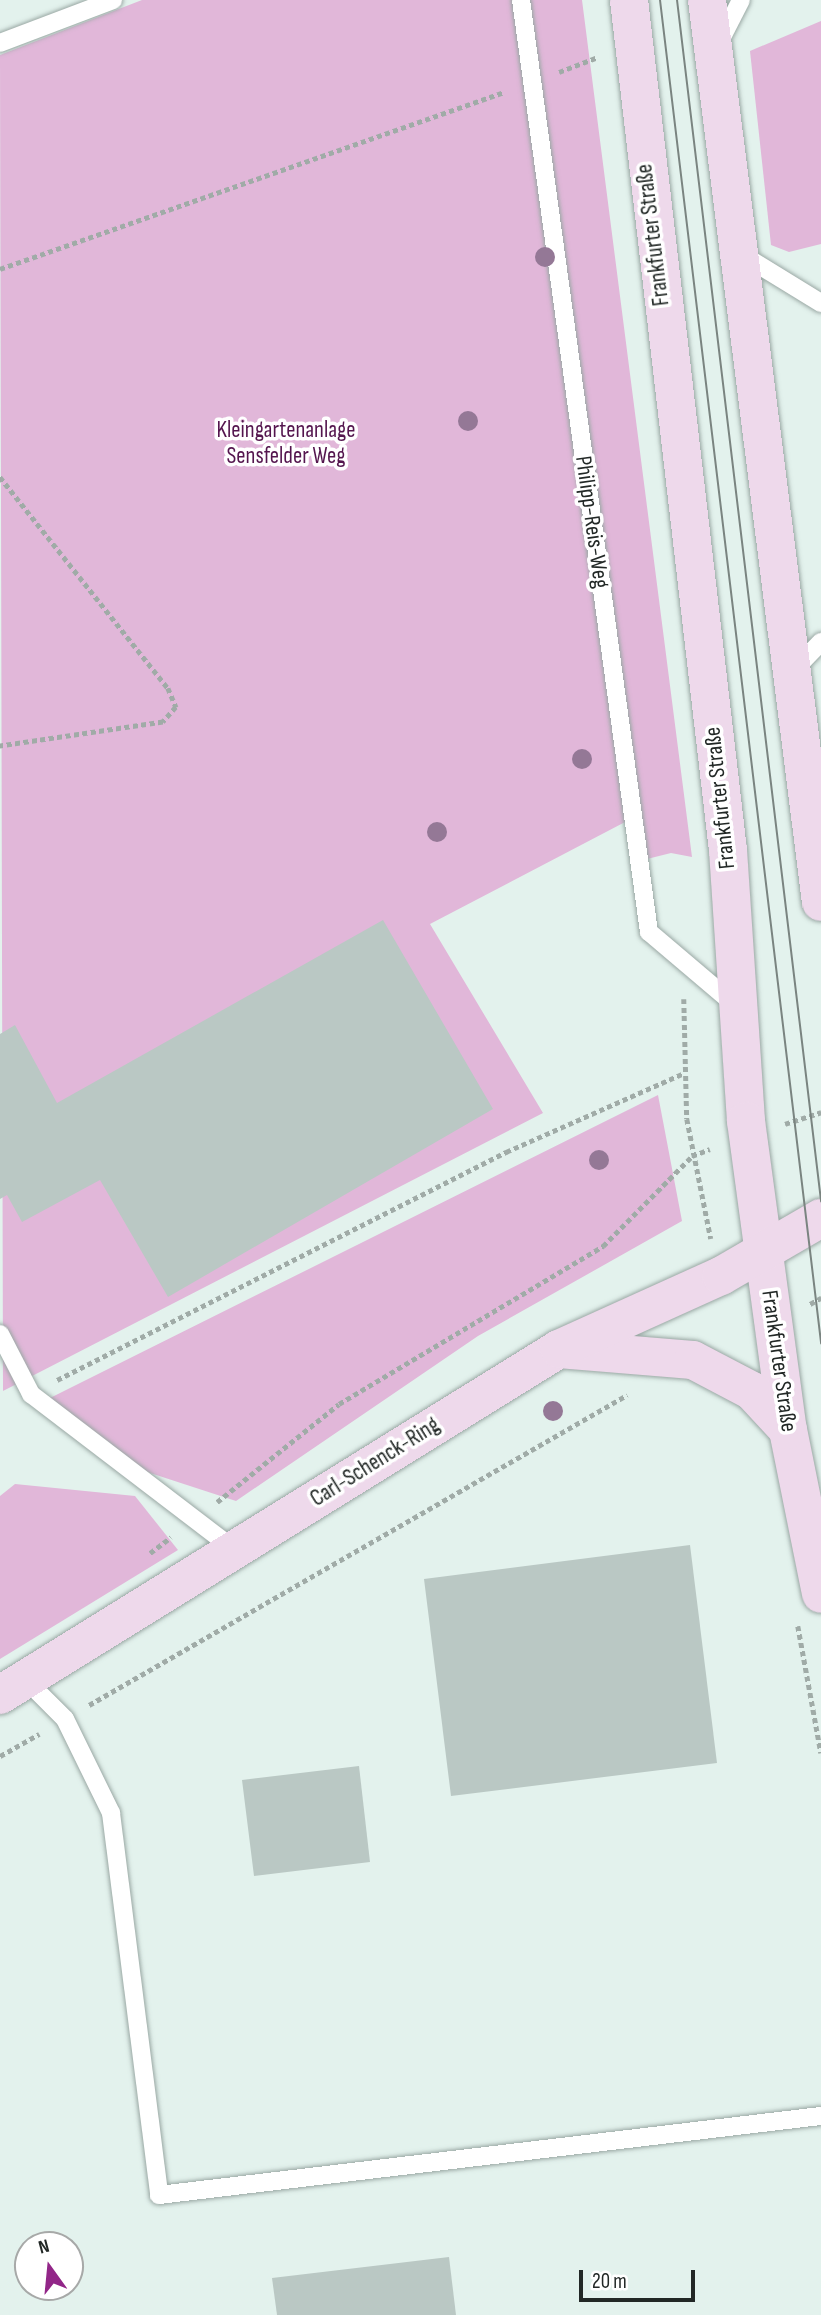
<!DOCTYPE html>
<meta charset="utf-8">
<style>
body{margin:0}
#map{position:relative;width:821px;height:2315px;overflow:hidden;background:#e3f2ed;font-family:"Sofia Sans Condensed",sans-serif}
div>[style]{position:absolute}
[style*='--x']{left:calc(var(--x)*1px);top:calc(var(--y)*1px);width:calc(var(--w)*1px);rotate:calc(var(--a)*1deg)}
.green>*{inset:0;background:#e1b7d9}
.building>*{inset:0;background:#bac8c4}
.path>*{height:4.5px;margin-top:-2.25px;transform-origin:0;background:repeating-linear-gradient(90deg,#a0aba7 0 5px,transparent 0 8.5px)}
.roads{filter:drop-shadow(0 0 2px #9aa8a4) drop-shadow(0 0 2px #9aa8a4)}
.lane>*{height:18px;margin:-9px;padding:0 9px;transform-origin:9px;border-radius:9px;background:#fff}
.secondary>*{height:38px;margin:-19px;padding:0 19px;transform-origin:19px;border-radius:19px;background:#eed9eb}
.tram>*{height:2px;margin:-1px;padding:0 1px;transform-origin:1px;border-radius:1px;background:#7a8480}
.trees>*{width:20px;height:20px;margin:-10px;border-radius:50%;background:#947896}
span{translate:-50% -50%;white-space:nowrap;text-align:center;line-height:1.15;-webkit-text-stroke:7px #fff;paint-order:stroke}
.street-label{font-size:23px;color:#222826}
.park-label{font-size:23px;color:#54154e}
.north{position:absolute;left:14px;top:2231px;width:70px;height:70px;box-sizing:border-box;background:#fff;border:2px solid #a7a9a8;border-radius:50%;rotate:345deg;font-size:19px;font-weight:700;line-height:28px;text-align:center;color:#222826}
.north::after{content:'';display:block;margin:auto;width:24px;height:32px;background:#922688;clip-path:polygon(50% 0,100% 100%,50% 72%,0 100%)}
.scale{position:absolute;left:579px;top:2270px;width:116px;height:32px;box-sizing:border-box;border:4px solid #222826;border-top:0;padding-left:9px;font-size:21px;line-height:24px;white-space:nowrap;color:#222826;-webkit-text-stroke:5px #fff;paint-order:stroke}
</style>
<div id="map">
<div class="green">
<div style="clip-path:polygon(142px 0,582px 0,692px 857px,671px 853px,639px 861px,627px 821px,430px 924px,543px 1113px,3px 1391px,0 55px)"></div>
<div style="clip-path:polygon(821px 21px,821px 244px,789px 252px,771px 245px,750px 51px)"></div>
<div style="clip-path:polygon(658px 1095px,682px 1221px,478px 1336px,236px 1501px,144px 1471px,50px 1398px)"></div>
<div style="clip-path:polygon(15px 1484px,135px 1496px,178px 1550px,0 1659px,0 1496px)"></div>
</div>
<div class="building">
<div style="clip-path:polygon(383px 920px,493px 1109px,168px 1297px,100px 1180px,22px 1222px,7px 1195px,0 1199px,0 1034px,15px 1025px,57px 1103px)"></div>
<div style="clip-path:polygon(690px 1545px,717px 1763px,451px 1796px,424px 1579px)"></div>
<div style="clip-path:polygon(359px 1766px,370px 1862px,254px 1876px,242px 1780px)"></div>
<div style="clip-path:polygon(449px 2257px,456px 2315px,277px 2315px,272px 2278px)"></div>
</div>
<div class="path">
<div style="--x:559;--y:72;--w:40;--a:-21"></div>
<div style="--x:0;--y:269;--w:534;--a:-19.35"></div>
<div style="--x:0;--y:477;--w:270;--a:51.5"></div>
<div style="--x:168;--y:688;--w:21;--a:67"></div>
<div style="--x:176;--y:707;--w:20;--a:131"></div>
<div style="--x:163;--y:722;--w:165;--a:171.6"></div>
<div style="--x:684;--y:999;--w:120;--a:88.6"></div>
<div style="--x:687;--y:1119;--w:122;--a:78.7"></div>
<div style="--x:785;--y:1124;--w:38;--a:-18"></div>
<div style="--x:810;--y:1304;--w:13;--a:-29"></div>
<div style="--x:57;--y:1380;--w:504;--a:-26.92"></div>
<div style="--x:506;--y:1152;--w:193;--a:-23.9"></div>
<div style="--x:217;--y:1502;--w:156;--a:-38.8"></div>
<div style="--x:339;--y:1404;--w:308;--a:-30.9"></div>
<div style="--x:603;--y:1246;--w:127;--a:-45.3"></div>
<div style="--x:692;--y:1156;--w:19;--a:-21"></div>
<div style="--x:150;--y:1553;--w:26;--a:-37"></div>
<div style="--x:798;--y:1626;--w:129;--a:79.7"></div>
<div style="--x:89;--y:1705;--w:621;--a:-29.95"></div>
<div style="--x:0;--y:1756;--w:45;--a:-29.4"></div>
</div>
<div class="roads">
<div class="lane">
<div style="--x:521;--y:0;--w:941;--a:82.18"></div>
<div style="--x:649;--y:932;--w:111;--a:40.3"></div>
<div style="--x:0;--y:43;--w:121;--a:-20.8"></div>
<div style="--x:719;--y:43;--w:48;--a:-62.9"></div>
<div style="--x:741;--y:254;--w:94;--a:31.5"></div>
<div style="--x:792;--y:672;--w:42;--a:-46"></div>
<div style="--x:0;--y:1334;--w:68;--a:62.7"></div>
<div style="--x:31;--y:1394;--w:255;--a:37.4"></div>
<div style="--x:26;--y:1680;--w:55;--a:45"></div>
<div style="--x:65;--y:1719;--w:105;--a:63.9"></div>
<div style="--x:111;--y:1813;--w:385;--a:82.8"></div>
<div style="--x:159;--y:2195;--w:667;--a:-6.81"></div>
</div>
<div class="secondary">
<div style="--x:629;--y:0;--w:856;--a:83.36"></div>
<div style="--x:728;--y:850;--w:272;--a:86.2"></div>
<div style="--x:746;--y:1121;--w:312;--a:82.3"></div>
<div style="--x:788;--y:1430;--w:167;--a:78.6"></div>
<div style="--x:707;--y:0;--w:909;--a:82.8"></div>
<div style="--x:559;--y:1349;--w:134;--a:4.7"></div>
<div style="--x:693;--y:1360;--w:67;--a:27.7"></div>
<div style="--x:752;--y:1391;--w:53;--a:47.3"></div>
<div style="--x:0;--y:1695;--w:657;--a:-31.76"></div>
<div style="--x:559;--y:1349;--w:178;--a:-24.3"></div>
<div style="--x:721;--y:1276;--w:116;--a:-30.1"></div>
</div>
</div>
<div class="tram">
<div style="--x:660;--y:0;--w:1353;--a:83.16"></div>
<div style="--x:677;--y:0;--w:1210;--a:83.16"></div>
</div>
<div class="trees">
<div style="left:545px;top:257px"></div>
<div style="left:468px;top:421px"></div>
<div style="left:582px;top:759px"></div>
<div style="left:437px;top:832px"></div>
<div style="left:599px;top:1160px"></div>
<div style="left:553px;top:1411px"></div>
</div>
<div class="street-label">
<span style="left:653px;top:235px;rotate:-97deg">Frankfurter Straße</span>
<span style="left:592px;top:522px;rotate:82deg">Philipp-Reis-Weg</span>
<span style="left:720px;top:798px;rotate:-96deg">Frankfurter Straße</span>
<span style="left:779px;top:1361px;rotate:82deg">Frankfurter Straße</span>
<span style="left:375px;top:1462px;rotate:-32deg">Carl-Schenck-Ring</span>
</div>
<div class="park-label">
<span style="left:286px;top:443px">Kleingartenanlage<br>Sensfelder Weg</span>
</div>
<div class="north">N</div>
<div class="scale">20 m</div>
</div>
